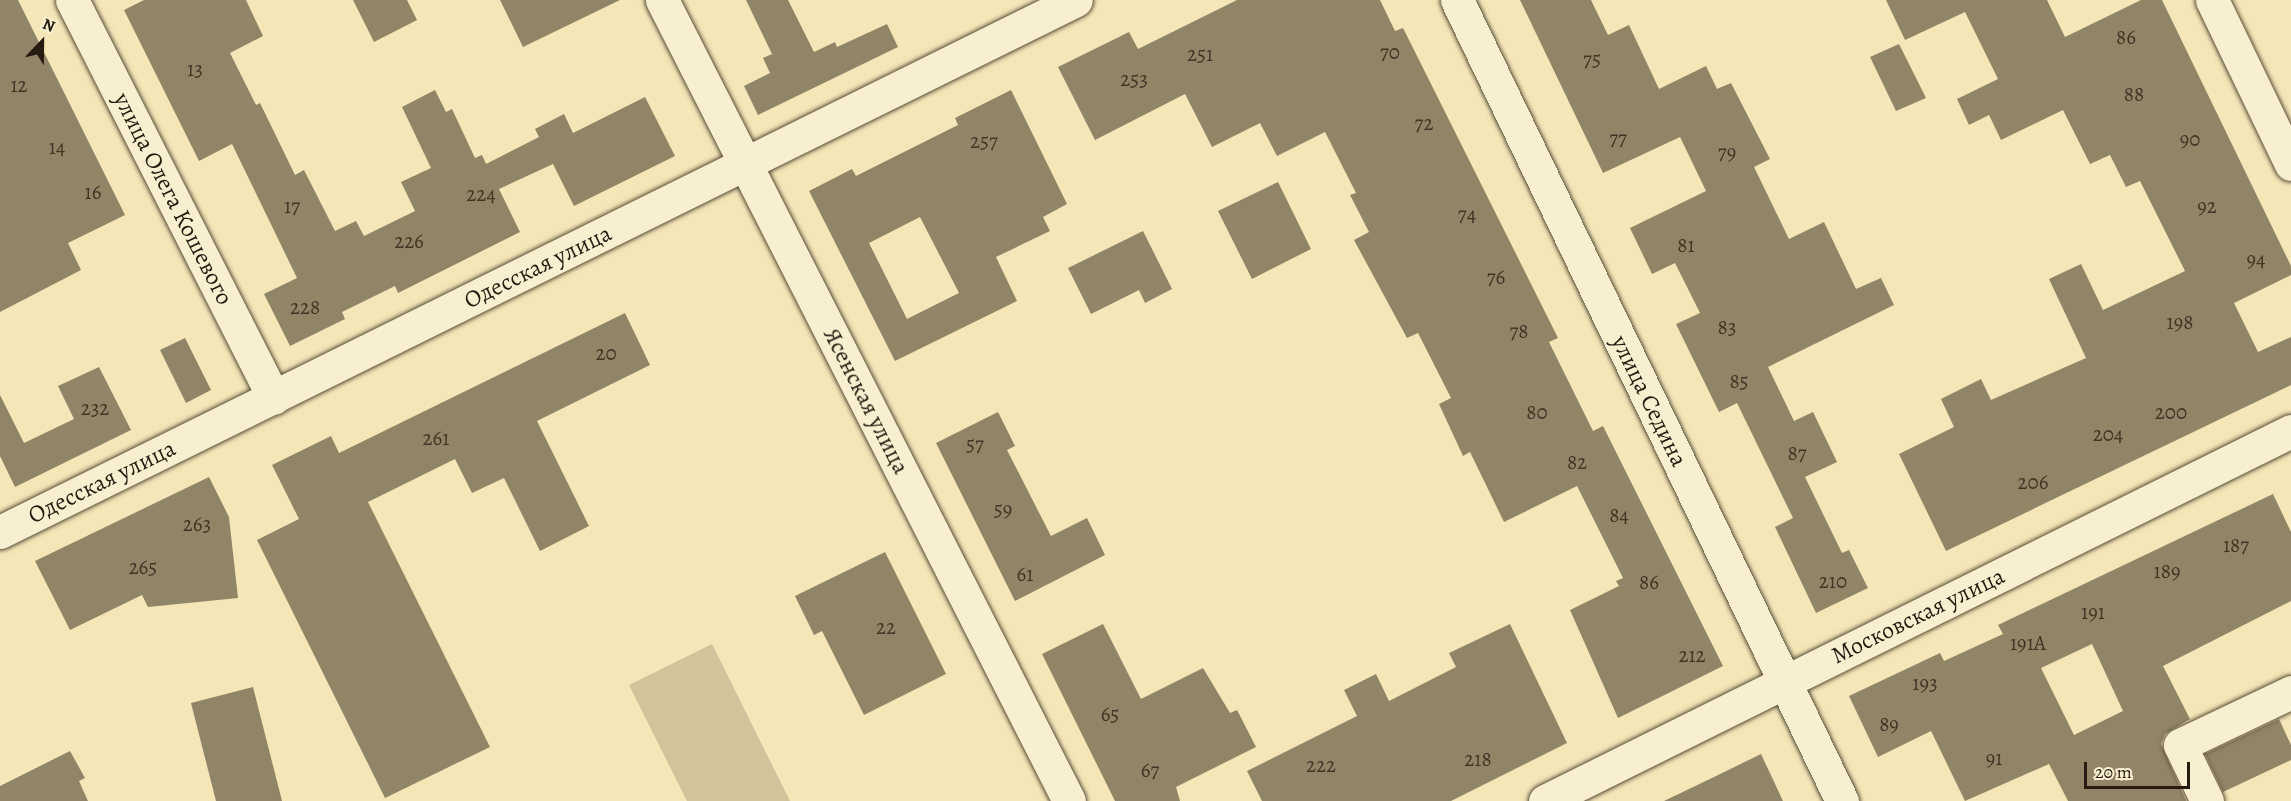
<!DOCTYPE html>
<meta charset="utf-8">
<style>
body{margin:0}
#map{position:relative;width:2291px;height:801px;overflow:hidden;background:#f5e6b7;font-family:Alegreya,serif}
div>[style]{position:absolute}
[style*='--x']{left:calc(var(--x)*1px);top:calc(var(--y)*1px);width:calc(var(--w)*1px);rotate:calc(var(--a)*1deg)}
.green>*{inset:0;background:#d2c39b}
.building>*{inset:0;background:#918567}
.roads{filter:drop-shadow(0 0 2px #594e3a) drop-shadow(0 0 2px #594e3a)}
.minor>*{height:33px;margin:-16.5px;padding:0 16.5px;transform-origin:16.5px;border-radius:16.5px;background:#f8efd0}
span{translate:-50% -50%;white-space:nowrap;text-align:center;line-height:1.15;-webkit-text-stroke:4.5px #f8efd0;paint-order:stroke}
.number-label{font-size:21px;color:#403626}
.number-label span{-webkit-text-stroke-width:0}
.street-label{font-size:24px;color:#251b10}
.north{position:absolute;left:12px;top:12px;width:60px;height:60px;-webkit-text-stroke:4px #f8efd0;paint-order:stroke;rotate:22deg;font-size:16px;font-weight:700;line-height:24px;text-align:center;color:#251b10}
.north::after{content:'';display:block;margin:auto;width:21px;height:27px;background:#251b10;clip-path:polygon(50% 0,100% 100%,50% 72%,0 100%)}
.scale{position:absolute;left:2084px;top:762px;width:106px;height:27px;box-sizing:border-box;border:3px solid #251b10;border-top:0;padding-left:8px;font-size:18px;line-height:21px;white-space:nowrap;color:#251b10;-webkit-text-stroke:4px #f8efd0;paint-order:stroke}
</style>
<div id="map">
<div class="green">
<div style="clip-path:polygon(712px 644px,790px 801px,687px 801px,629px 685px)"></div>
</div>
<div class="building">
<div style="clip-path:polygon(0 0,18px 0,125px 215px,68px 243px,81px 270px,0 312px)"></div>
<div style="clip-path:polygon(144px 0,246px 0,263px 36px,230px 53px,256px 105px,260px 103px,295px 175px,304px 170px,335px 231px,356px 221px,364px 236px,415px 211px,401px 182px,431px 168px,402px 107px,435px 90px,446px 112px,452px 109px,475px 158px,482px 155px,486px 164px,539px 137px,535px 129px,564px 114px,573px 133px,645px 97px,675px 156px,574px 206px,553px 164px,499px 189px,520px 232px,398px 293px,395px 286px,342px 312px,345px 319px,290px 346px,264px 294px,297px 278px,232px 144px,199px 161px,124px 10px)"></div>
<div style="clip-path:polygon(353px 0,407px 0,417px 20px,374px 42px)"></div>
<div style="clip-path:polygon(500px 0,620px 0,523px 47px)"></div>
<div style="clip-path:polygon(746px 0,788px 0,814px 52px,835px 42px,837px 47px,887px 24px,898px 47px,758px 115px,744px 86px,770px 73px,763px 58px,772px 54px)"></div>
<div style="clip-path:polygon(1237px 0,1380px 0,1395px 31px,1403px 28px,1558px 338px,1549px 342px,1593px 431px,1603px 426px,1723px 666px,1618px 718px,1570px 610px,1619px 586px,1616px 581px,1623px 578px,1577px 486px,1504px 522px,1470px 452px,1463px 456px,1439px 404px,1451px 398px,1418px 333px,1407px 338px,1354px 240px,1369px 232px,1350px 195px,1356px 193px,1325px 132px,1277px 156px,1260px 123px,1212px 147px,1185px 94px,1095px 140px,1058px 67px,1129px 32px,1138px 49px)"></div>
<div style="clip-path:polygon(1520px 0,1591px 0,1608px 35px,1629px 25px,1659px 89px,1706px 66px,1717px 89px,1731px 83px,1770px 159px,1754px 167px,1789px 239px,1824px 222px,1856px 289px,1881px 278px,1894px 305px,1768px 367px,1794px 421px,1813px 412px,1837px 462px,1805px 477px,1842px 553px,1849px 550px,1868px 588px,1816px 613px,1775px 527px,1793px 518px,1737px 403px,1719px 412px,1676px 324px,1700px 313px,1675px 263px,1652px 274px,1630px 228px,1706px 191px,1680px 137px,1603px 173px)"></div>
<div style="clip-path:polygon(1886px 0,2047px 0,2065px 37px,2141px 0,2162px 0,2291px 266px,2291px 275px,2234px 303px,2258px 352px,2291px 337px,2291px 385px,1946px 551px,1899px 454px,1954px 427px,1941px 399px,1981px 379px,1991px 400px,2086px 358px,2049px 279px,2081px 264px,2103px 310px,2185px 271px,2140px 181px,2126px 187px,2110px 155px,2090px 164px,2063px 110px,2001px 140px,1989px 115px,1969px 125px,1957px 99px,1998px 79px,1965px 12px,1905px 40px)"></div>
<div style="clip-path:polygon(1899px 44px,1926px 98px,1896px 111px,1870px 57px)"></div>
<div style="clip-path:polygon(evenodd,1011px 90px,1067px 204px,1043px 217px,1050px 231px,996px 257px,1017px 301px,895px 361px,809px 191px,852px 169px,856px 176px,958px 125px,955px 118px,1011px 90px,920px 217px,959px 293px,907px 319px,869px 243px,920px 217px)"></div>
<div style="clip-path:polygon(1278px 182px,1311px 249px,1252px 279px,1218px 211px)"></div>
<div style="clip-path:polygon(1143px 231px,1172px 289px,1145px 303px,1139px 290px,1091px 314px,1068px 268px)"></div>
<div style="clip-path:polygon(625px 313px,650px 365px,537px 421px,589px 526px,540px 551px,504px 478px,472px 493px,455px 459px,368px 502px,490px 747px,385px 798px,257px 540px,299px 519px,272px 465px,331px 436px,339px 453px)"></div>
<div style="clip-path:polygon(185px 338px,211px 390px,186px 403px,160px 350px)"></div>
<div style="clip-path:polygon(99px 367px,131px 430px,15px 487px,0 456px,0 395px,24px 443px,74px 419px,58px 386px)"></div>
<div style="clip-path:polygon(998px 412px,1015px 446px,1007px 450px,1051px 536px,1087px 518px,1105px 555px,1015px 601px,936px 443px)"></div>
<div style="clip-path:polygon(209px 477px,229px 517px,238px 598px,148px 607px,142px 595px,70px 630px,35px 561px)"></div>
<div style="clip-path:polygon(evenodd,2273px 494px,2291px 532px,2291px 601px,2163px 666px,2190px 719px,2165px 734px,2161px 744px,2186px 801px,2068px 801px,2049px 764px,1965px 801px,1931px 731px,1878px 757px,1849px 696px,1940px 653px,1944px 661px,2003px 634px,1998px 625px,2273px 494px,2092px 644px,2123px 711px,2074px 735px,2041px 668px,2092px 644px)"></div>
<div style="clip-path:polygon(885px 552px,946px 674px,864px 715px,822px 631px,814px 635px,795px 596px)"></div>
<div style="clip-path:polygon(1103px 624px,1141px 699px,1203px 668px,1230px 713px,1237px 710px,1256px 747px,1176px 787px,1180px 801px,1115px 801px,1042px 654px)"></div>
<div style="clip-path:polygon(1510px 624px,1567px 743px,1451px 801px,1262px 801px,1247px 771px,1357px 716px,1344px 690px,1376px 674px,1389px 701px,1456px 667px,1449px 653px)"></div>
<div style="clip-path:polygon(253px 687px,282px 801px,216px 801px,191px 703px)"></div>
<div style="clip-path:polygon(2279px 719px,2291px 745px,2291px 760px,2223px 792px,2205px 754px)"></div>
<div style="clip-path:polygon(70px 751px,85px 778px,79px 781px,88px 801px,0 801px,0 786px)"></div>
<div style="clip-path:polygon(1761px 754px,1783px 801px,1664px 801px,1714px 777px)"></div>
</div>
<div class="roads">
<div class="minor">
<div style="--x:72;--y:0;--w:446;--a:63.1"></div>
<div style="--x:662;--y:0;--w:898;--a:63.06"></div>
<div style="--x:1457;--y:0;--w:889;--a:64.33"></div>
<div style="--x:2212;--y:0;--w:182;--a:64.3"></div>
<div style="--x:0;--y:532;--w:1200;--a:-26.31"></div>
<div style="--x:1545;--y:801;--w:833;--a:-26.38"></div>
<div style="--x:2207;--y:801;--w:62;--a:-115.7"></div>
<div style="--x:2180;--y:745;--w:123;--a:-25.5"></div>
</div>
</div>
<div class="number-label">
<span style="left:2126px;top:37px">86</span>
<span style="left:1390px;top:52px">70</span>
<span style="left:1200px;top:54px">251</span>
<span style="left:1592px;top:59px">75</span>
<span style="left:195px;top:69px">13</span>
<span style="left:1134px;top:79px">253</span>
<span style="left:19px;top:85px">12</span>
<span style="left:2134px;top:94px">88</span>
<span style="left:1424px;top:123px">72</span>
<span style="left:1618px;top:138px">77</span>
<span style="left:2190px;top:139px">90</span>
<span style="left:984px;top:141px">257</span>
<span style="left:57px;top:147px">14</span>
<span style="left:1727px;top:152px">79</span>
<span style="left:93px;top:192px">16</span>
<span style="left:481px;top:194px">224</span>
<span style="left:292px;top:206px">17</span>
<span style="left:2207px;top:206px">92</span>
<span style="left:1467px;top:214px">74</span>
<span style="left:409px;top:241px">226</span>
<span style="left:1686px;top:245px">81</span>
<span style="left:2256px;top:259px">94</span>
<span style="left:1496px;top:277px">76</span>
<span style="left:305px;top:307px">228</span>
<span style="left:2180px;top:322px">198</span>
<span style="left:1727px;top:327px">83</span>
<span style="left:1519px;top:331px">78</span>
<span style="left:606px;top:353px">20</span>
<span style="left:1739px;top:381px">85</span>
<span style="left:95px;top:408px">232</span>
<span style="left:1537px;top:412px">80</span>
<span style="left:2171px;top:412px">200</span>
<span style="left:2108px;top:434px">204</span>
<span style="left:436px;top:438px">261</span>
<span style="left:975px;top:444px">57</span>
<span style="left:1797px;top:453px">87</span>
<span style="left:1577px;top:462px">82</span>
<span style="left:2033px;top:482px">206</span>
<span style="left:1003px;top:509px">59</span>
<span style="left:1619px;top:515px">84</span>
<span style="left:197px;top:524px">263</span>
<span style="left:2236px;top:545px">187</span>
<span style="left:143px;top:567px">265</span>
<span style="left:2167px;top:571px">189</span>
<span style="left:1025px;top:574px">61</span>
<span style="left:1833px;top:581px">210</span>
<span style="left:1649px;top:582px">86</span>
<span style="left:2093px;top:612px">191</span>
<span style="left:886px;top:627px">22</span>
<span style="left:2028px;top:643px">191А</span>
<span style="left:1692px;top:655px">212</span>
<span style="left:1925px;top:683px">193</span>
<span style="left:1110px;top:714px">65</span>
<span style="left:1889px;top:724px">89</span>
<span style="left:1994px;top:758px">91</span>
<span style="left:1478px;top:759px">218</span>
<span style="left:1321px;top:765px">222</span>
<span style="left:1150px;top:770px">67</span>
</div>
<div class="street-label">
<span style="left:173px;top:199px;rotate:63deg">улица Олега Кошевого</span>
<span style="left:538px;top:267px;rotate:-26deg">Одесская улица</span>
<span style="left:866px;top:401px;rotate:63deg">Ясенская улица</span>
<span style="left:1649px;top:401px;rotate:64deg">улица Седина</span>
<span style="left:102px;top:482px;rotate:-26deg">Одесская улица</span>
<span style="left:1918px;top:616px;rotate:-26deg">Московская улица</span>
</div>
<div class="north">N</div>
<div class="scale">20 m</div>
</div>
